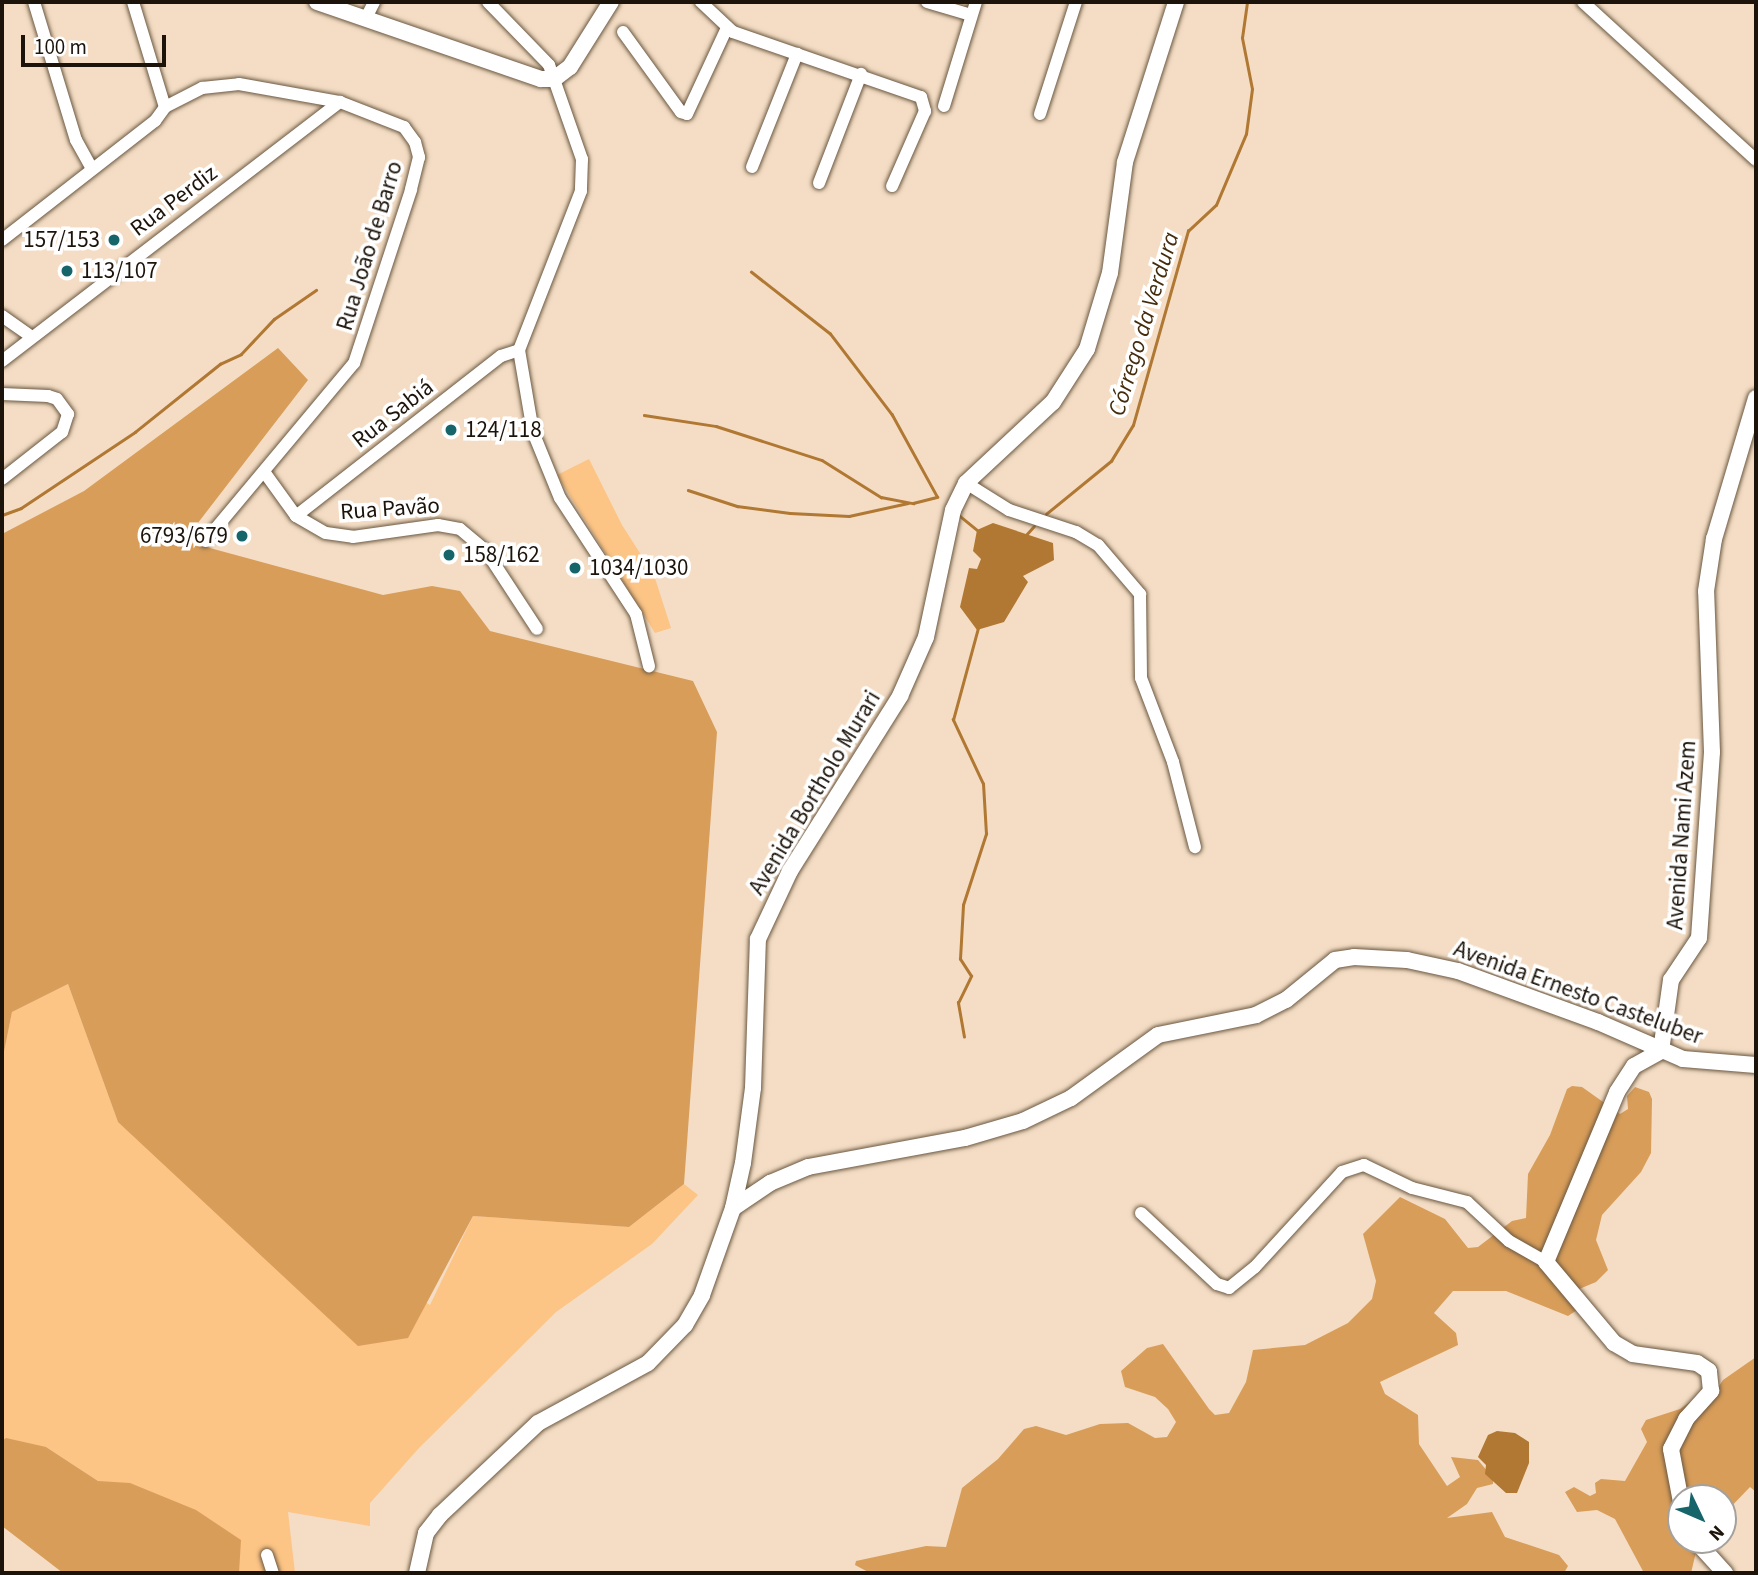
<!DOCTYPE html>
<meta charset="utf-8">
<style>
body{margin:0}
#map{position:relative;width:1758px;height:1575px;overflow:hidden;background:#f4ddc4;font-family:"Source Sans 3",sans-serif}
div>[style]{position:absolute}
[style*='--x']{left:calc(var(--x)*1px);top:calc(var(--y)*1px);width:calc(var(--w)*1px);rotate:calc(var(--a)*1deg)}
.green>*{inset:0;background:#fcc485}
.forest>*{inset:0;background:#d89d59}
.water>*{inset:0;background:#b07832}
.stream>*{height:2.5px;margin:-1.25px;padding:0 1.25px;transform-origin:1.25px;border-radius:1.25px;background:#b07832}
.roads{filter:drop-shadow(0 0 2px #6a5741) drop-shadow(0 0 2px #6a5741)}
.street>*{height:12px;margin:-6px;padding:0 6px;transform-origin:6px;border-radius:6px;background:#fff}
.secondary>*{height:16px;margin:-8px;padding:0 8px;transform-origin:8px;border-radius:8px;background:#fff}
.dots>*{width:19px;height:19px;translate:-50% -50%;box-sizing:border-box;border:4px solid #fff;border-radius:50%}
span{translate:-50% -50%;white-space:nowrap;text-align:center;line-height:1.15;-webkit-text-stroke:7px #fff;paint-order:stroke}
.street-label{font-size:23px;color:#1c140b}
.poi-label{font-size:23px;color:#1c140b}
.right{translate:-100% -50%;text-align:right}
.left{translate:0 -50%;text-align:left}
.water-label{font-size:24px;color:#442c0d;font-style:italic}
.frame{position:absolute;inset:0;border:4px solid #1c140b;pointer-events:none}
.north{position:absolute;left:1667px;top:1484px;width:70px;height:70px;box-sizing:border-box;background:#fff;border:2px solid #a4a19d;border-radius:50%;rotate:134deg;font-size:19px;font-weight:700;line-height:28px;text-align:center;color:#1c140b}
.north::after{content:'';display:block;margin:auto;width:24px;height:32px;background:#16656a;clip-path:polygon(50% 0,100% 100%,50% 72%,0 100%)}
.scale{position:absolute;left:21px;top:35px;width:145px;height:32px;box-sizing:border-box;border:4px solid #1c140b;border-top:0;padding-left:9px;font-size:21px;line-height:24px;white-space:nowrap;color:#1c140b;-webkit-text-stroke:5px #fff;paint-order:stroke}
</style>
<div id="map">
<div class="green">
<div style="clip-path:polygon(589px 459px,622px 525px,654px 575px,671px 628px,655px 633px,557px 475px)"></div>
<div style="clip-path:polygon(68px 984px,118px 1122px,430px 1305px,473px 1216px,629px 1227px,684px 1184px,698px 1195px,652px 1244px,556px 1312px,419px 1448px,370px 1503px,370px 1526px,288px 1512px,295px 1573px,239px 1573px,46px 1447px,2px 1449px,2px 1062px,12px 1012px)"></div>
</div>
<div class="forest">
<div style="clip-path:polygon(278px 348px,308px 380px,184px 541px,383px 595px,432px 586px,460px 591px,490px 631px,693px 681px,717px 732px,684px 1184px,629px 1227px,473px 1216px,408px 1338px,358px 1346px,118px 1122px,68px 984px,12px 1012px,2px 1062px,2px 534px,84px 491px)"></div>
<div style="clip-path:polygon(1572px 1086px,1582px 1087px,1620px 1114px,1628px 1109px,1627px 1096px,1635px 1087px,1649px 1092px,1652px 1099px,1651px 1153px,1641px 1172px,1602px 1215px,1596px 1240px,1608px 1270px,1596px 1282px,1572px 1292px,1577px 1310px,1568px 1316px,1506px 1291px,1453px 1291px,1434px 1313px,1456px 1333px,1458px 1345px,1380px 1382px,1385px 1394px,1418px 1415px,1419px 1444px,1447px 1486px,1460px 1477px,1451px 1457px,1478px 1460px,1493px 1478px,1493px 1484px,1477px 1488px,1467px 1504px,1447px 1518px,1492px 1512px,1505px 1537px,1559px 1555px,1568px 1566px,1564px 1573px,870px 1573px,855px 1565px,856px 1561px,926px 1546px,946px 1547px,962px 1488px,998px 1459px,1024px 1429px,1036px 1426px,1066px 1435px,1100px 1424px,1128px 1423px,1155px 1438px,1167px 1437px,1176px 1422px,1168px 1409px,1155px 1397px,1125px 1387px,1121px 1371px,1147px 1348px,1163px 1344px,1209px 1409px,1215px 1415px,1229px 1413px,1246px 1382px,1253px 1350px,1305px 1345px,1348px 1323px,1372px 1299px,1376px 1281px,1363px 1234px,1400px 1197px,1445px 1219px,1468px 1248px,1478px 1247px,1512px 1221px,1526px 1218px,1528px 1174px,1550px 1135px,1567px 1089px)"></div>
<div style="clip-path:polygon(1756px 1357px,1756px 1492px,1750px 1487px,1723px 1515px,1723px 1498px,1681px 1498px,1681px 1540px,1689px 1540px,1696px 1552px,1691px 1573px,1644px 1573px,1615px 1519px,1597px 1510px,1577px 1512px,1565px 1492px,1574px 1487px,1590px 1496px,1596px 1493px,1595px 1483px,1601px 1479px,1625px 1481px,1647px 1442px,1641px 1429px,1646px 1420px,1680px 1409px,1700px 1395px,1714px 1394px,1723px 1380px)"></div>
<div style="clip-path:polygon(6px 1438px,46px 1447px,98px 1481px,130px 1483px,196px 1510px,241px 1540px,239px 1573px,63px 1573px,2px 1526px,2px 1441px)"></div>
</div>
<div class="water">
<div style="clip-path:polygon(993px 523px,1053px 543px,1054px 560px,1023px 576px,1028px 582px,1004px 622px,977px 630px,960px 607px,969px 568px,977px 569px,981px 559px,973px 551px,977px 530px)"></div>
<div style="clip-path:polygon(1497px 1431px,1515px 1433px,1529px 1442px,1529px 1463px,1517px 1493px,1506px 1493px,1485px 1474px,1486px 1465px,1478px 1457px,1488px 1435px)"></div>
</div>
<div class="stream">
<div style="--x:644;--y:415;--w:73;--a:8.7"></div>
<div style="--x:716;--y:426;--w:111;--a:17.8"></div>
<div style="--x:822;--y:460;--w:70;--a:32.1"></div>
<div style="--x:881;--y:497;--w:33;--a:11"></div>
<div style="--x:913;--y:503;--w:25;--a:-14"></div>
<div style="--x:937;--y:497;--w:94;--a:-118.8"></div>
<div style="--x:892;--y:415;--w:102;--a:-127.4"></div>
<div style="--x:830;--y:334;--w:100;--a:-141.9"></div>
<div style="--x:688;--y:490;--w:52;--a:18.1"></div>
<div style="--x:737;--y:506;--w:53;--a:7.5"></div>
<div style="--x:790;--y:513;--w:59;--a:2.9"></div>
<div style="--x:849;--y:516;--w:60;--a:-12.4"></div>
<div style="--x:1046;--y:514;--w:84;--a:-39.2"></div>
<div style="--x:1111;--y:461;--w:42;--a:-58.6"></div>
<div style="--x:1133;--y:425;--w:202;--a:-74.2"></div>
<div style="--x:1188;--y:231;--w:38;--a:-43"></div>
<div style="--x:1216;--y:205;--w:77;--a:-67.1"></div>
<div style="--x:1246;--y:134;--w:45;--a:-82.4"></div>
<div style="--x:1252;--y:89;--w:52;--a:-101.1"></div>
<div style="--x:1242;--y:38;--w:36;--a:-82"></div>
<div style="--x:2;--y:515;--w:20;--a:-20"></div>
<div style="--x:21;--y:508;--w:137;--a:-33.7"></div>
<div style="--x:135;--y:432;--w:109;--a:-38.7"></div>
<div style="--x:220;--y:364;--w:23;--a:-25"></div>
<div style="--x:241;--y:354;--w:48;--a:-46.7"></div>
<div style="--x:274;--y:319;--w:51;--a:-34.6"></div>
<div style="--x:960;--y:516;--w:22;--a:39"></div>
<div style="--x:1025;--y:536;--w:13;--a:-48"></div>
<div style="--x:964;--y:1037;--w:35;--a:-100"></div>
<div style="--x:958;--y:1003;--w:30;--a:-64"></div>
<div style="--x:971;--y:976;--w:20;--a:-123"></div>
<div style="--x:960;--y:959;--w:54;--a:-86.8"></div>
<div style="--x:963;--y:905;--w:75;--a:-72.1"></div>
<div style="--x:986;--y:834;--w:50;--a:-93.4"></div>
<div style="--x:983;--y:784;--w:71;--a:-115.1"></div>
<div style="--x:953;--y:720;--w:95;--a:-74.8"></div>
</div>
<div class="roads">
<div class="street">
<div style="--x:34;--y:2;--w:144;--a:73.1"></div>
<div style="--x:76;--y:140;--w:31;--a:61"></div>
<div style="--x:133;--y:2;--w:110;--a:73.1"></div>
<div style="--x:488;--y:2;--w:88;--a:45.9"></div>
<div style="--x:549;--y:65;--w:100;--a:70.7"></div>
<div style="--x:582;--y:159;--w:32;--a:92"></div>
<div style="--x:581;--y:191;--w:171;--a:111.3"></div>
<div style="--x:519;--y:350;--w:83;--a:80.3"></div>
<div style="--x:533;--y:432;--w:71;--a:67.8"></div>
<div style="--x:560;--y:498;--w:139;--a:56.8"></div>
<div style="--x:636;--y:614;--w:54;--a:76"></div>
<div style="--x:701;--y:2;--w:44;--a:43.2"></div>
<div style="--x:733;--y:32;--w:199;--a:19.1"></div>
<div style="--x:921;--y:97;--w:15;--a:74"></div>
<div style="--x:925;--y:111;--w:82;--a:113.7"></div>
<div style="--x:927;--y:2;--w:46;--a:16.5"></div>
<div style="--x:1583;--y:2;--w:234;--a:42.4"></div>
<div style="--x:366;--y:18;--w:18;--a:-63"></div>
<div style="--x:623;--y:32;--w:99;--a:54.1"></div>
<div style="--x:681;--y:112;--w:6;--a:18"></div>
<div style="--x:687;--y:114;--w:95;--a:-65.1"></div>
<div style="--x:944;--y:106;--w:109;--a:-72.9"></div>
<div style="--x:1040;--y:114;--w:118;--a:-72.2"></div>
<div style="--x:752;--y:167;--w:122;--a:-68.3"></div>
<div style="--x:819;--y:183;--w:117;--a:-68.9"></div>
<div style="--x:2;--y:240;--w:194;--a:-37.9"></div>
<div style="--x:155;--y:121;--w:17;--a:-54"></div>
<div style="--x:165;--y:107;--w:42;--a:-27.2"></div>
<div style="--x:202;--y:88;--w:37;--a:-6"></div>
<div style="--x:239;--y:84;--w:103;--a:10.1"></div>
<div style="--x:340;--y:102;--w:69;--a:21.3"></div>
<div style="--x:404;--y:127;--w:19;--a:54"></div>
<div style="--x:415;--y:142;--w:16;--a:75"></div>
<div style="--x:419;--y:157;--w:34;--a:104"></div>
<div style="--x:411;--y:190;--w:182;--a:108.2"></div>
<div style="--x:354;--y:363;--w:232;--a:129.9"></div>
<div style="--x:2;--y:316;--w:35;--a:35"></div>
<div style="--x:2;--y:361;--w:426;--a:-37.5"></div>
<div style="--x:2;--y:394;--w:46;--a:2.5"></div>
<div style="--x:48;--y:396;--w:9;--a:18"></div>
<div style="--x:57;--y:399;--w:19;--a:54"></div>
<div style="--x:68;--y:414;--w:19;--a:108"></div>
<div style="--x:62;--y:432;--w:76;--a:141.9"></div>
<div style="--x:265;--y:473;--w:53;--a:54.2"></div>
<div style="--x:296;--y:516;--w:34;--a:30"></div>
<div style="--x:326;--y:533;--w:27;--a:8"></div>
<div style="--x:353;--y:537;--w:86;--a:-8"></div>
<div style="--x:438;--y:525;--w:22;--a:10"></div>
<div style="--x:460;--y:529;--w:34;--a:40"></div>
<div style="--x:486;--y:551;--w:93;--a:56.8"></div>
<div style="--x:966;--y:483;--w:51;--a:32.1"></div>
<div style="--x:1009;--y:510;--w:71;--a:18.2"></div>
<div style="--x:1076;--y:532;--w:26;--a:31"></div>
<div style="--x:1098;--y:545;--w:65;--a:49.4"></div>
<div style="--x:1140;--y:594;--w:84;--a:89.3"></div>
<div style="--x:1141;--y:678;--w:90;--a:69.1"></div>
<div style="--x:1173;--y:762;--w:88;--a:75.5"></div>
<div style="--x:296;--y:516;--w:260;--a:-38"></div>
<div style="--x:501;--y:356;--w:19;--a:-18"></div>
<div style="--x:1141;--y:1213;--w:104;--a:43.1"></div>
<div style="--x:1217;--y:1284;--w:13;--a:18"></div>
<div style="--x:1229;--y:1288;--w:33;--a:-39"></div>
<div style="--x:1255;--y:1267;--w:129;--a:-47.5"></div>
<div style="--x:1342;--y:1172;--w:23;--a:-18"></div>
<div style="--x:1364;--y:1165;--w:53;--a:25.6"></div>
<div style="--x:1412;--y:1188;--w:57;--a:14.3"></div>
<div style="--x:1467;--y:1202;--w:57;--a:42.9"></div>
<div style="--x:1509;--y:1241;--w:43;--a:29.6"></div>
<div style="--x:267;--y:1555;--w:19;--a:72"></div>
</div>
<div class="secondary">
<div style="--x:317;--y:2;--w:237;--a:19"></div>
<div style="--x:541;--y:79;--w:13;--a:0"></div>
<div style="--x:554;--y:79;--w:20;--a:-37"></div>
<div style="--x:570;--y:67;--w:77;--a:-57.8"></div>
<div style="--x:733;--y:1208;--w:45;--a:-34"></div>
<div style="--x:770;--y:1183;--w:41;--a:-22.8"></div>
<div style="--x:808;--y:1167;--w:160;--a:-10.5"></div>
<div style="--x:965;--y:1138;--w:60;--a:-16.3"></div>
<div style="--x:1023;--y:1121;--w:53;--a:-25.6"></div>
<div style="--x:1071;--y:1098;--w:107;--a:-35.9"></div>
<div style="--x:1158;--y:1035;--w:100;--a:-11.5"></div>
<div style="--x:1256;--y:1015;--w:34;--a:-27"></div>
<div style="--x:1286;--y:1000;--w:63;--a:-39.2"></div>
<div style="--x:1335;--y:960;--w:19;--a:-9"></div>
<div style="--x:1354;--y:957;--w:53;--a:3.2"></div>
<div style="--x:1407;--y:960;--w:52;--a:12.2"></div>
<div style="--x:1458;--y:971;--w:149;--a:20"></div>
<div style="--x:1598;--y:1022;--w:93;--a:23.5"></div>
<div style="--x:1683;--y:1059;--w:73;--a:4.7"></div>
<div style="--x:1681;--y:1502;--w:54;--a:-100.7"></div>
<div style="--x:1671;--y:1449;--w:34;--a:-63"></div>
<div style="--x:1686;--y:1419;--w:38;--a:-48"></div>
<div style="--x:1711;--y:1391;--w:20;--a:-96"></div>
<div style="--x:1709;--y:1371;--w:14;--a:-146"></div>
<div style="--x:1697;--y:1363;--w:65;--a:-172"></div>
<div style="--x:1633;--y:1354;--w:22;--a:-150"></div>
<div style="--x:1614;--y:1343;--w:106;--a:-130"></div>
<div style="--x:1546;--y:1262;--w:184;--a:-67.3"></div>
<div style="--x:1617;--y:1092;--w:31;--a:-57"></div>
<div style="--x:1634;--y:1066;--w:31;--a:-29"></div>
<div style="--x:1661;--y:1051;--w:72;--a:-82"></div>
<div style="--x:1671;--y:980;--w:50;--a:-56.3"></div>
<div style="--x:1699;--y:938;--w:186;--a:-86"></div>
<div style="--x:1712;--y:752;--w:161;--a:-92.1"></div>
<div style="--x:1706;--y:591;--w:53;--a:-81.3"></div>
<div style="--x:1714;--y:539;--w:147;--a:-73.4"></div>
<div style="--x:1695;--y:1540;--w:45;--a:47.7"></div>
<div style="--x:417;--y:1573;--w:41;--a:-77.3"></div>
<div style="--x:426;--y:1533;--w:23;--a:-52"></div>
<div style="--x:440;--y:1515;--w:134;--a:-43.2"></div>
<div style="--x:538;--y:1423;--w:125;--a:-28.6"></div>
<div style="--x:648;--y:1363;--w:53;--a:-45.8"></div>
<div style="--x:685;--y:1325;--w:34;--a:-60"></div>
<div style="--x:702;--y:1295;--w:92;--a:-70.4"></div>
<div style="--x:733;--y:1208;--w:46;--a:-77.5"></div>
<div style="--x:743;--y:1163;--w:76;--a:-82.4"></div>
<div style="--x:753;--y:1088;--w:149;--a:-88.1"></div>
<div style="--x:758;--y:939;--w:75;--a:-64.8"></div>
<div style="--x:790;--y:871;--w:207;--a:-57.8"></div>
<div style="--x:900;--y:696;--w:64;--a:-66.2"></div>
<div style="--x:926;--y:637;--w:130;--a:-78"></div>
<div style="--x:953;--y:510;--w:30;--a:-64"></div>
<div style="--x:966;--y:483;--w:119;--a:-43"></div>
<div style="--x:1053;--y:402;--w:63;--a:-57.3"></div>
<div style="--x:1087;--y:349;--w:79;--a:-73.2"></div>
<div style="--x:1110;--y:273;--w:112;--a:-82.3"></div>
<div style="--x:1125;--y:162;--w:168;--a:-72.3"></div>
</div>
</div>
<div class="dots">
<div style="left:114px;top:240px;background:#16656a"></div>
<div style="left:67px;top:271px;background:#16656a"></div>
<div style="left:451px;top:430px;background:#16656a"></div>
<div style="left:242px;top:536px;background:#16656a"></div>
<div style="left:449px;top:555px;background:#16656a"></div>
<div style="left:575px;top:568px;background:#16656a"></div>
</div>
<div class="street-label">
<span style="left:174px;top:201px;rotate:-37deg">Rua Perdiz</span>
<span style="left:370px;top:246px;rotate:-73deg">Rua João de Barro</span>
<span style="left:393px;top:414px;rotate:-38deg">Rua Sabiá</span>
<span style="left:390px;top:509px;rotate:-4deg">Rua Pavão</span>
<span style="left:815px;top:793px;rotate:-59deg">Avenida Bortholo Murari</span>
<span style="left:1682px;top:835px;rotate:-86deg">Avenida Nami Azem</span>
<span style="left:1578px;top:993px;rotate:20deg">Avenida Ernesto Casteluber</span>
</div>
<div class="poi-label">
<span class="right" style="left:100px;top:240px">157/153</span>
<span class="left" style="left:81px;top:271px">113/107</span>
<span class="left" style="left:465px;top:430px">124/118</span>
<span class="right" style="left:228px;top:536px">6793/679</span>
<span class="left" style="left:463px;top:555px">158/162</span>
<span class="left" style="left:589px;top:568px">1034/1030</span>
</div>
<div class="water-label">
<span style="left:1144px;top:324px;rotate:-73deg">Córrego da Verdura</span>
</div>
<div class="frame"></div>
<div class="north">N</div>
<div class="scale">100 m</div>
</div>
